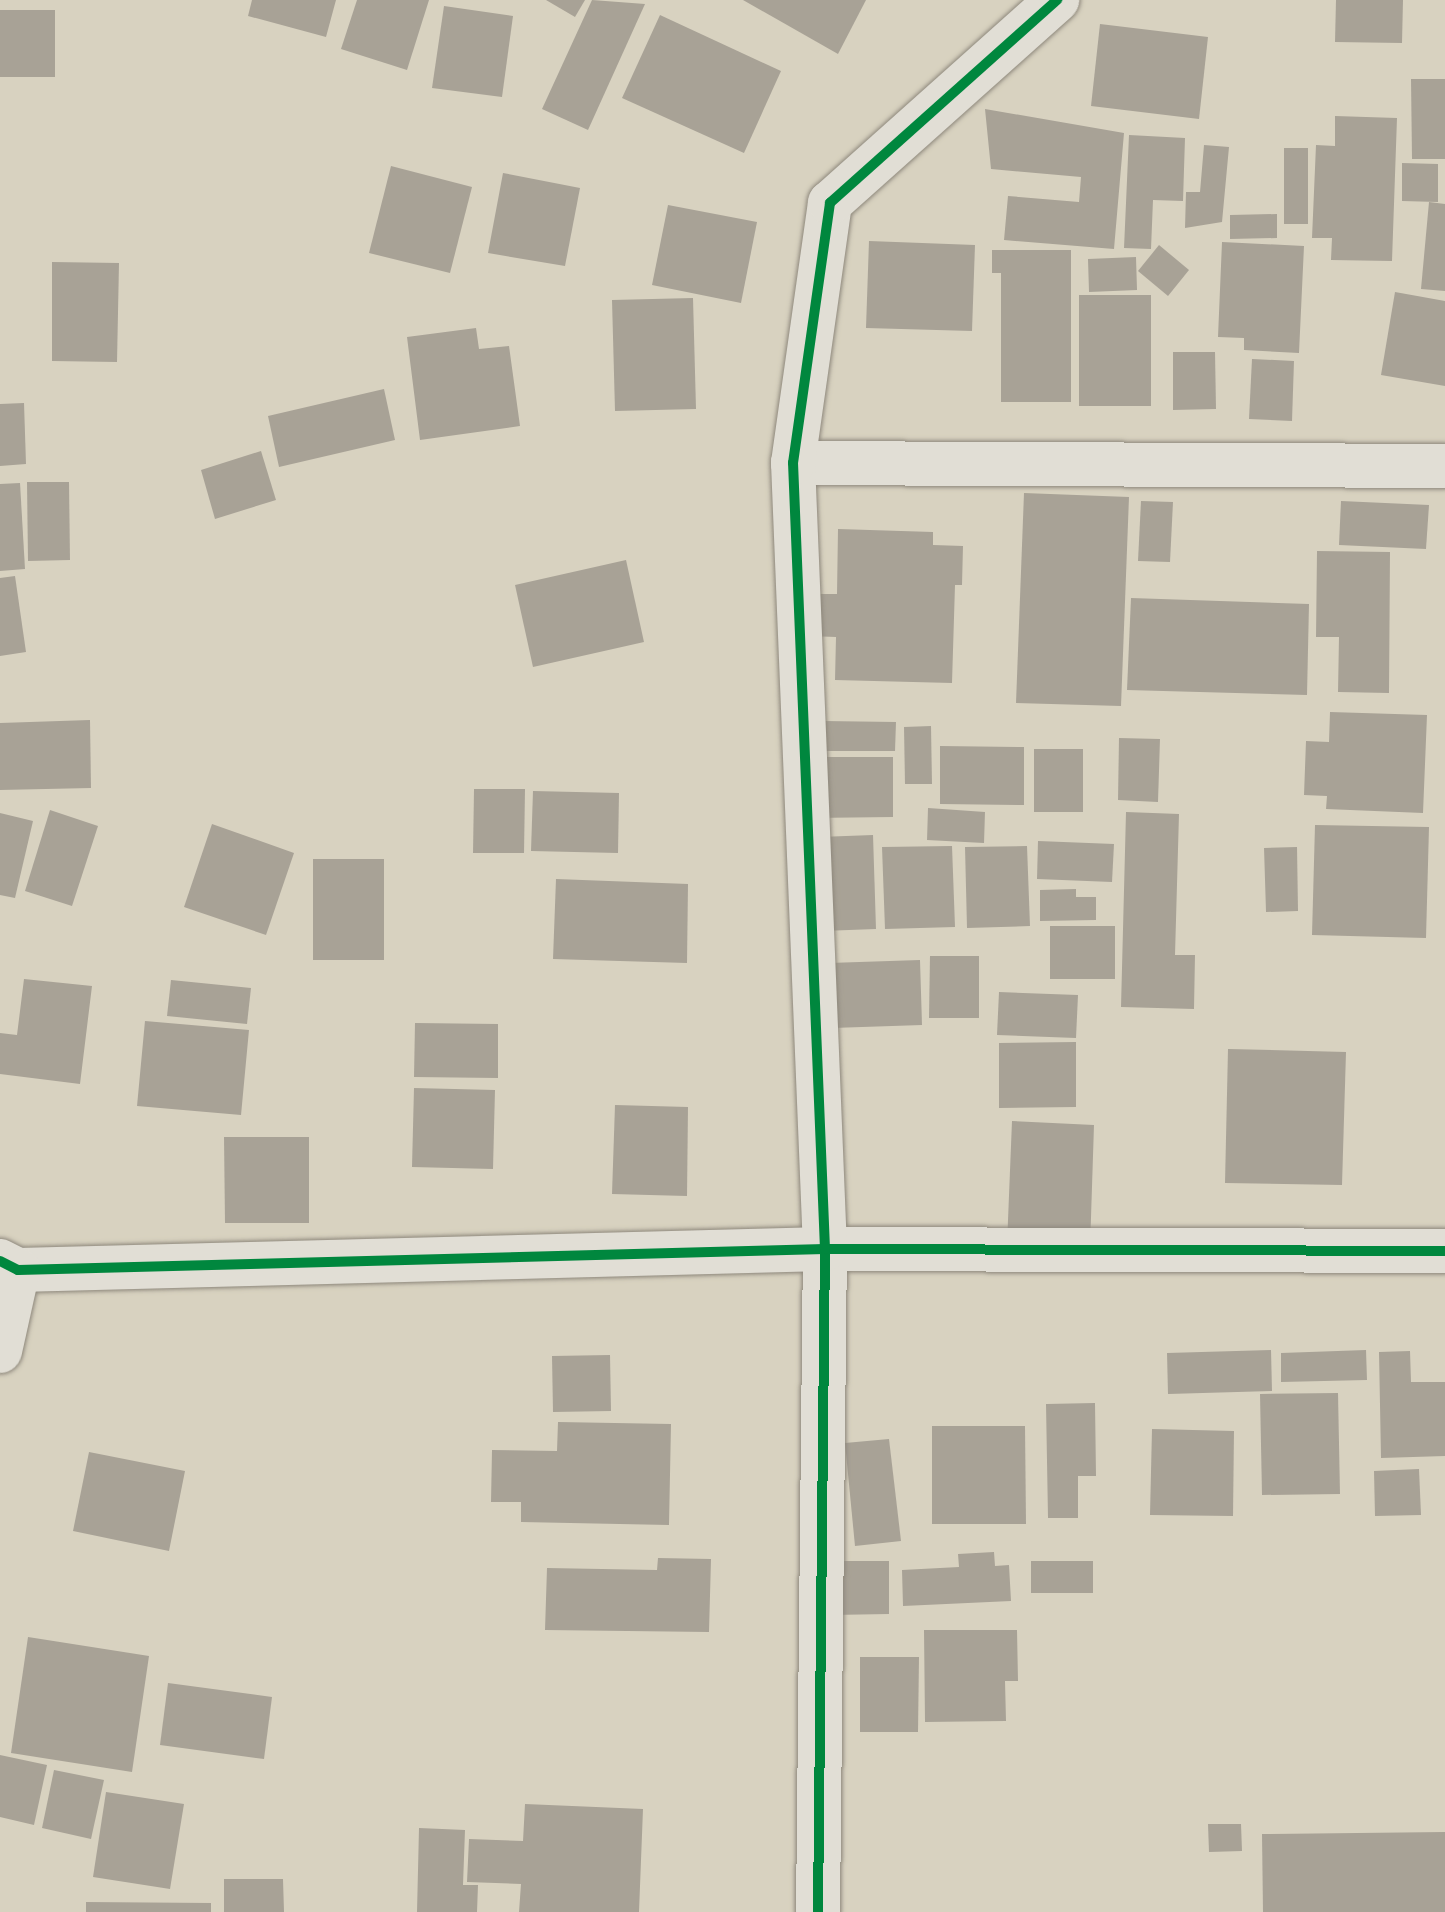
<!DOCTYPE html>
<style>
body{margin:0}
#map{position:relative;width:1445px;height:1912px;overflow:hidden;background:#d8d2c0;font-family:Vollkorn,serif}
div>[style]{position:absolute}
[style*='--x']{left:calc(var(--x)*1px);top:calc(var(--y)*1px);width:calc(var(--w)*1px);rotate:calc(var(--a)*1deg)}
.building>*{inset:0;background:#a8a296}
.roads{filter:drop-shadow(0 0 2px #8e887c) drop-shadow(0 0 2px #8e887c)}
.minor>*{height:44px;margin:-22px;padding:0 22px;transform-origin:22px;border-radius:22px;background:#e1ded5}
.cycleway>*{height:10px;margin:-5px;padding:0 5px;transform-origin:5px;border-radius:5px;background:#00873e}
span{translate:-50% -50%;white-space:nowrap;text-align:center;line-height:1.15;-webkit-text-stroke:6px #ece5d0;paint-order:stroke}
</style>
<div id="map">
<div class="building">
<div style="clip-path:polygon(252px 0,336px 0,326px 37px,248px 16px)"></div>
<div style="clip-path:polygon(357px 0,429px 0,407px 70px,341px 49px)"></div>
<div style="clip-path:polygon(546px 0,585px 0,575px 17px)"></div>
<div style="clip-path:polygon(592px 0,645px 4px,588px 130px,542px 109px)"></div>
<div style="clip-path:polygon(743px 0,866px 0,838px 54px)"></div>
<div style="clip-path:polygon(1336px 0,1403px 0,1402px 43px,1335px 42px)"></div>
<div style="clip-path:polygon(444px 6px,513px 16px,502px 97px,432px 88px)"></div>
<div style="clip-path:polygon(0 10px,55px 10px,55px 77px,0 77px)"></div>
<div style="clip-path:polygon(660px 15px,781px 71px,744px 153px,622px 98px)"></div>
<div style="clip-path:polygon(1100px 24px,1208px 37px,1199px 119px,1091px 106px)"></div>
<div style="clip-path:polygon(1411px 79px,1445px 79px,1445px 159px,1412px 159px)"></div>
<div style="clip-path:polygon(985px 109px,1124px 133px,1114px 249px,1004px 240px,1008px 196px,1079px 202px,1081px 177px,991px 169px)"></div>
<div style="clip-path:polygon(1335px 116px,1397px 118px,1392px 261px,1331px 260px,1332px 238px,1312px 238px,1316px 145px,1335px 146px)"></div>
<div style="clip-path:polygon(1129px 135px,1185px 138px,1183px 201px,1153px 200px,1151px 249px,1124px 248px)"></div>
<div style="clip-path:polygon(1204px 145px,1229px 147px,1222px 222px,1185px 228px,1186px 192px,1200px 192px)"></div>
<div style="clip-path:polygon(1284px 148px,1308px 148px,1308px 224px,1284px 224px)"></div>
<div style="clip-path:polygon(1402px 163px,1438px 164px,1438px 202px,1402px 201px)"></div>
<div style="clip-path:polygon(391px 166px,472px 187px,450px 273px,369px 253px)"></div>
<div style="clip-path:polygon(503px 173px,580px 188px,565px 266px,488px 253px)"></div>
<div style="clip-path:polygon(1429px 202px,1445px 204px,1445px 291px,1421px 289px)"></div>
<div style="clip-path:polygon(668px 205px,757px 222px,741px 303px,652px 285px)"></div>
<div style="clip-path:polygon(1277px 214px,1277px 238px,1230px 239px,1230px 215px)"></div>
<div style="clip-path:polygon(869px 241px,975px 245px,972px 331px,866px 328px)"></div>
<div style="clip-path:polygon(1222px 242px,1304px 246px,1299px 353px,1244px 350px,1244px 338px,1218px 337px)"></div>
<div style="clip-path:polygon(1159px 245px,1189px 270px,1168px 296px,1138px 271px)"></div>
<div style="clip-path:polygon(992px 250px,1071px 250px,1071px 402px,1001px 402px,1001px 273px,992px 273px)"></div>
<div style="clip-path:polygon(1136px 257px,1137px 290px,1089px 292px,1088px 259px)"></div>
<div style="clip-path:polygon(52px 262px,119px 263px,117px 362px,52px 361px)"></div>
<div style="clip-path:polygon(1395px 292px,1445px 301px,1445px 386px,1381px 375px)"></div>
<div style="clip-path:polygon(1079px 295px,1151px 295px,1151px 406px,1079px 406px)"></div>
<div style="clip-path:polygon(693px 298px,696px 409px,615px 411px,612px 300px)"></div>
<div style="clip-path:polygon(476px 328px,479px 349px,509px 346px,520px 426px,420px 440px,407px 337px)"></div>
<div style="clip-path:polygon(1173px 352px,1215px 352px,1216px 409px,1173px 410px)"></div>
<div style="clip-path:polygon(1252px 359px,1294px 361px,1292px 421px,1249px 419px)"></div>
<div style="clip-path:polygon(384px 389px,395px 440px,279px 467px,268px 416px)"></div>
<div style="clip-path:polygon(24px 403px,26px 464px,0 466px,0 404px)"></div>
<div style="clip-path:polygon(261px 451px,276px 500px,215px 519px,201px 470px)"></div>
<div style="clip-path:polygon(27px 482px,69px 482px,70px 560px,28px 561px)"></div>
<div style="clip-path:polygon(20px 483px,25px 569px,0 571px,0 484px)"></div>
<div style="clip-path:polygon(1024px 493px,1129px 497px,1121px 706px,1016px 703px)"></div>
<div style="clip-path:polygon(1141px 501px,1173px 502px,1170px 562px,1138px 561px)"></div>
<div style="clip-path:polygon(1341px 501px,1429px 505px,1426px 549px,1339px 545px)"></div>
<div style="clip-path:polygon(838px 529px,933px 532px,933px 545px,963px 546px,962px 585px,955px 585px,952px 683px,835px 680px,836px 637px,808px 636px,808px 594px,837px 594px)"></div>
<div style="clip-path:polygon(1317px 551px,1390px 552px,1389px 693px,1338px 692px,1339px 637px,1316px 637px)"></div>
<div style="clip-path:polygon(626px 560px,644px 642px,533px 667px,515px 585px)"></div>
<div style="clip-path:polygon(15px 576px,26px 652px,0 656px,0 578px)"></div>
<div style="clip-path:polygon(1131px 598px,1309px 604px,1307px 695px,1127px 690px)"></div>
<div style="clip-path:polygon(1330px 712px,1427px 715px,1423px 813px,1326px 809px,1327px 796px,1304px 795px,1306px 741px,1329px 742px)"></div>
<div style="clip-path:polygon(90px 720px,91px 788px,0 790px,0 723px)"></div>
<div style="clip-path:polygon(823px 721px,896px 722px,895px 751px,823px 751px)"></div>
<div style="clip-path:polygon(931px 726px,932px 784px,905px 784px,904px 727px)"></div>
<div style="clip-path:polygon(1119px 738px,1160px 739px,1158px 802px,1118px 800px)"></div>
<div style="clip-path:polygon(940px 746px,1024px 747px,1024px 805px,940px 804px)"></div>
<div style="clip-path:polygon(1034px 749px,1083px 749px,1083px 812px,1034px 812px)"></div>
<div style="clip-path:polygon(810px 757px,893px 757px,893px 817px,811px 818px)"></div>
<div style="clip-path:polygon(474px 789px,525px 789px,524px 853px,473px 853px)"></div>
<div style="clip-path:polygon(533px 791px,619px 793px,618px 853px,531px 851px)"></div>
<div style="clip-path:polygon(928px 808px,985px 812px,984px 843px,927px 840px)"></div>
<div style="clip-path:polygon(50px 810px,98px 826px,72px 906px,25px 891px)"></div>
<div style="clip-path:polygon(1126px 812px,1179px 814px,1175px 955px,1195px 955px,1194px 1009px,1121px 1007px)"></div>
<div style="clip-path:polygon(0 813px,33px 821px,15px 898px,0 895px)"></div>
<div style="clip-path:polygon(212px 824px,294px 853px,266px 935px,184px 907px)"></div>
<div style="clip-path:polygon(1315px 825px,1429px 827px,1426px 938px,1312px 935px)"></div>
<div style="clip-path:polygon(873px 835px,876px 929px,822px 931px,819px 837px)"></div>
<div style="clip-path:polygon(1038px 841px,1114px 844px,1112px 882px,1037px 879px)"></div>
<div style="clip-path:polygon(952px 846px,955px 927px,885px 929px,882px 847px)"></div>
<div style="clip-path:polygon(1027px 846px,1030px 926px,967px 928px,965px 847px)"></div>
<div style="clip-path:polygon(1297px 847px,1298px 911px,1266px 912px,1264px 848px)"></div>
<div style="clip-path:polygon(313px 859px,384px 859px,384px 960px,313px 960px)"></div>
<div style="clip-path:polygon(556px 879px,688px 884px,687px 963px,553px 959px)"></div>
<div style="clip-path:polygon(1076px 889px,1076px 897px,1096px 897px,1096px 920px,1040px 921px,1040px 890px)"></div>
<div style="clip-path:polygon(1050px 926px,1115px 926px,1115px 979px,1050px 979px)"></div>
<div style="clip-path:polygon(930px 956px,979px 956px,979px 1018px,929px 1018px)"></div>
<div style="clip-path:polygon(920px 960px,922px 1025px,832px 1028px,829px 963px)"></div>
<div style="clip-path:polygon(24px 979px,92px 986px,80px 1084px,0 1074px,0 1033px,17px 1035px)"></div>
<div style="clip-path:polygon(171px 980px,251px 988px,247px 1024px,167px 1016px)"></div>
<div style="clip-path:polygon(999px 992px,1078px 995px,1076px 1038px,997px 1035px)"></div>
<div style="clip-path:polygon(145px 1021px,249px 1030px,241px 1115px,137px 1106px)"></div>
<div style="clip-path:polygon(415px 1023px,498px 1024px,498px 1078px,414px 1077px)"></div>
<div style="clip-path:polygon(1076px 1042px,1076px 1107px,999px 1108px,999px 1043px)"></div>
<div style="clip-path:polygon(1228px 1049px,1346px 1052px,1342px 1185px,1225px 1183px)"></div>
<div style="clip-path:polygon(414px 1088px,495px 1090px,493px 1169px,412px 1167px)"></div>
<div style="clip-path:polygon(615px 1105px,688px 1107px,687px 1196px,612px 1194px)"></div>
<div style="clip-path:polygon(1012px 1121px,1094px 1125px,1090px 1248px,1007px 1245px)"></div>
<div style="clip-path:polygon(224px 1137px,309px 1137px,309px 1223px,225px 1223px)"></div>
<div style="clip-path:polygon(1271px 1350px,1272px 1391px,1168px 1394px,1167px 1353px)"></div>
<div style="clip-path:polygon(1366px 1350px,1367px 1380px,1281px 1382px,1281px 1353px)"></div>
<div style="clip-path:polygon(1410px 1351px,1411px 1382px,1445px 1382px,1445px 1456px,1381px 1458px,1379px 1352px)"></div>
<div style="clip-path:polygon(610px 1355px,611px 1411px,553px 1412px,552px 1356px)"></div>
<div style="clip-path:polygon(1338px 1393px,1340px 1494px,1262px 1495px,1260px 1394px)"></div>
<div style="clip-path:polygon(1095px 1403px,1096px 1476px,1078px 1476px,1078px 1518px,1048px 1518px,1046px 1404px)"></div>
<div style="clip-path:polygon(558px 1422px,671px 1424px,669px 1525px,521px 1522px,521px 1502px,491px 1502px,492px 1450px,557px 1451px)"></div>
<div style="clip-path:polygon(932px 1426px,1025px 1426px,1026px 1524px,932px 1524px)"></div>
<div style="clip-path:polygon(1152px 1429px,1234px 1431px,1233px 1516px,1150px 1515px)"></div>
<div style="clip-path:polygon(889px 1439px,901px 1541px,855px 1546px,845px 1443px)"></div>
<div style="clip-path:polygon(89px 1452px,185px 1471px,169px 1551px,73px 1531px)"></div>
<div style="clip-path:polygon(1419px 1469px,1421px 1515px,1375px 1516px,1374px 1471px)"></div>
<div style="clip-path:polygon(994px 1552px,995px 1566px,1009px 1565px,1011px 1601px,903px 1606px,902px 1570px,959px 1567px,958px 1554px)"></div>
<div style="clip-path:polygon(658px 1558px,711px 1559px,709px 1632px,545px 1630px,547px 1568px,657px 1570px)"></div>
<div style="clip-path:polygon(831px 1561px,889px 1561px,889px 1614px,831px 1615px)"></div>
<div style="clip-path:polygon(1031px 1561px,1093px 1561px,1093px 1593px,1031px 1593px)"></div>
<div style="clip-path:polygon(924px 1630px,1017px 1630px,1018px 1681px,1005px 1681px,1006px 1721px,925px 1722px)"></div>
<div style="clip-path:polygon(28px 1637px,149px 1656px,132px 1772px,11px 1753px)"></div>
<div style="clip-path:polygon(860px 1657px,919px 1657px,918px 1732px,860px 1732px)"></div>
<div style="clip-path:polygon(168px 1683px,272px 1697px,264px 1759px,160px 1745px)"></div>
<div style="clip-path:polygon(0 1755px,47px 1765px,34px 1825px,0 1817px)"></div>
<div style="clip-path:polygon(54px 1770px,104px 1780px,91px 1839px,42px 1828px)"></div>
<div style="clip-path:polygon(106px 1792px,184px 1804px,170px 1889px,93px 1877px)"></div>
<div style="clip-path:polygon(525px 1804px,643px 1809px,639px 1912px,519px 1912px,521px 1884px,467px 1882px,469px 1839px,523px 1841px)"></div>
<div style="clip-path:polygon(1208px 1824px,1241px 1824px,1242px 1851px,1209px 1852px)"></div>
<div style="clip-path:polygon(419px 1828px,465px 1830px,463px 1885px,478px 1885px,477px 1912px,417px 1912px)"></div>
<div style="clip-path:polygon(1445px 1832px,1445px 1912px,1263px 1912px,1262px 1834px)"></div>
<div style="clip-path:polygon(224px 1879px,283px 1879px,284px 1912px,224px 1912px)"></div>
<div style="clip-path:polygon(86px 1902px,211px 1903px,211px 1912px,86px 1912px)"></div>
</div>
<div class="roads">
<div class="minor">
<div style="--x:793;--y:463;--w:652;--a:0.26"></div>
<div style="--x:0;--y:1261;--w:20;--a:27"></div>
<div style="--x:18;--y:1270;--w:807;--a:-1.49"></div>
<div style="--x:825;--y:1249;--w:620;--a:0.18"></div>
<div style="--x:0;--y:1351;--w:83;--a:-77.5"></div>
<div style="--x:818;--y:1912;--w:663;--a:-89.4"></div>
<div style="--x:825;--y:1249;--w:787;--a:-92.33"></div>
<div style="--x:793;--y:463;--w:263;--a:-81.9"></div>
<div style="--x:830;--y:203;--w:305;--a:-41.8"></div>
</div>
</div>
<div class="cycleway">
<div style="--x:0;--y:1261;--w:20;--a:27"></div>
<div style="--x:18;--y:1270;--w:807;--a:-1.49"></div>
<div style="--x:825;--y:1249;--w:620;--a:0.18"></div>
<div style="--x:818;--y:1912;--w:663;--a:-89.4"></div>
<div style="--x:825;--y:1249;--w:787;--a:-92.33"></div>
<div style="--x:793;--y:463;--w:263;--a:-81.9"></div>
<div style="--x:830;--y:203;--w:305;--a:-41.8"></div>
</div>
</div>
